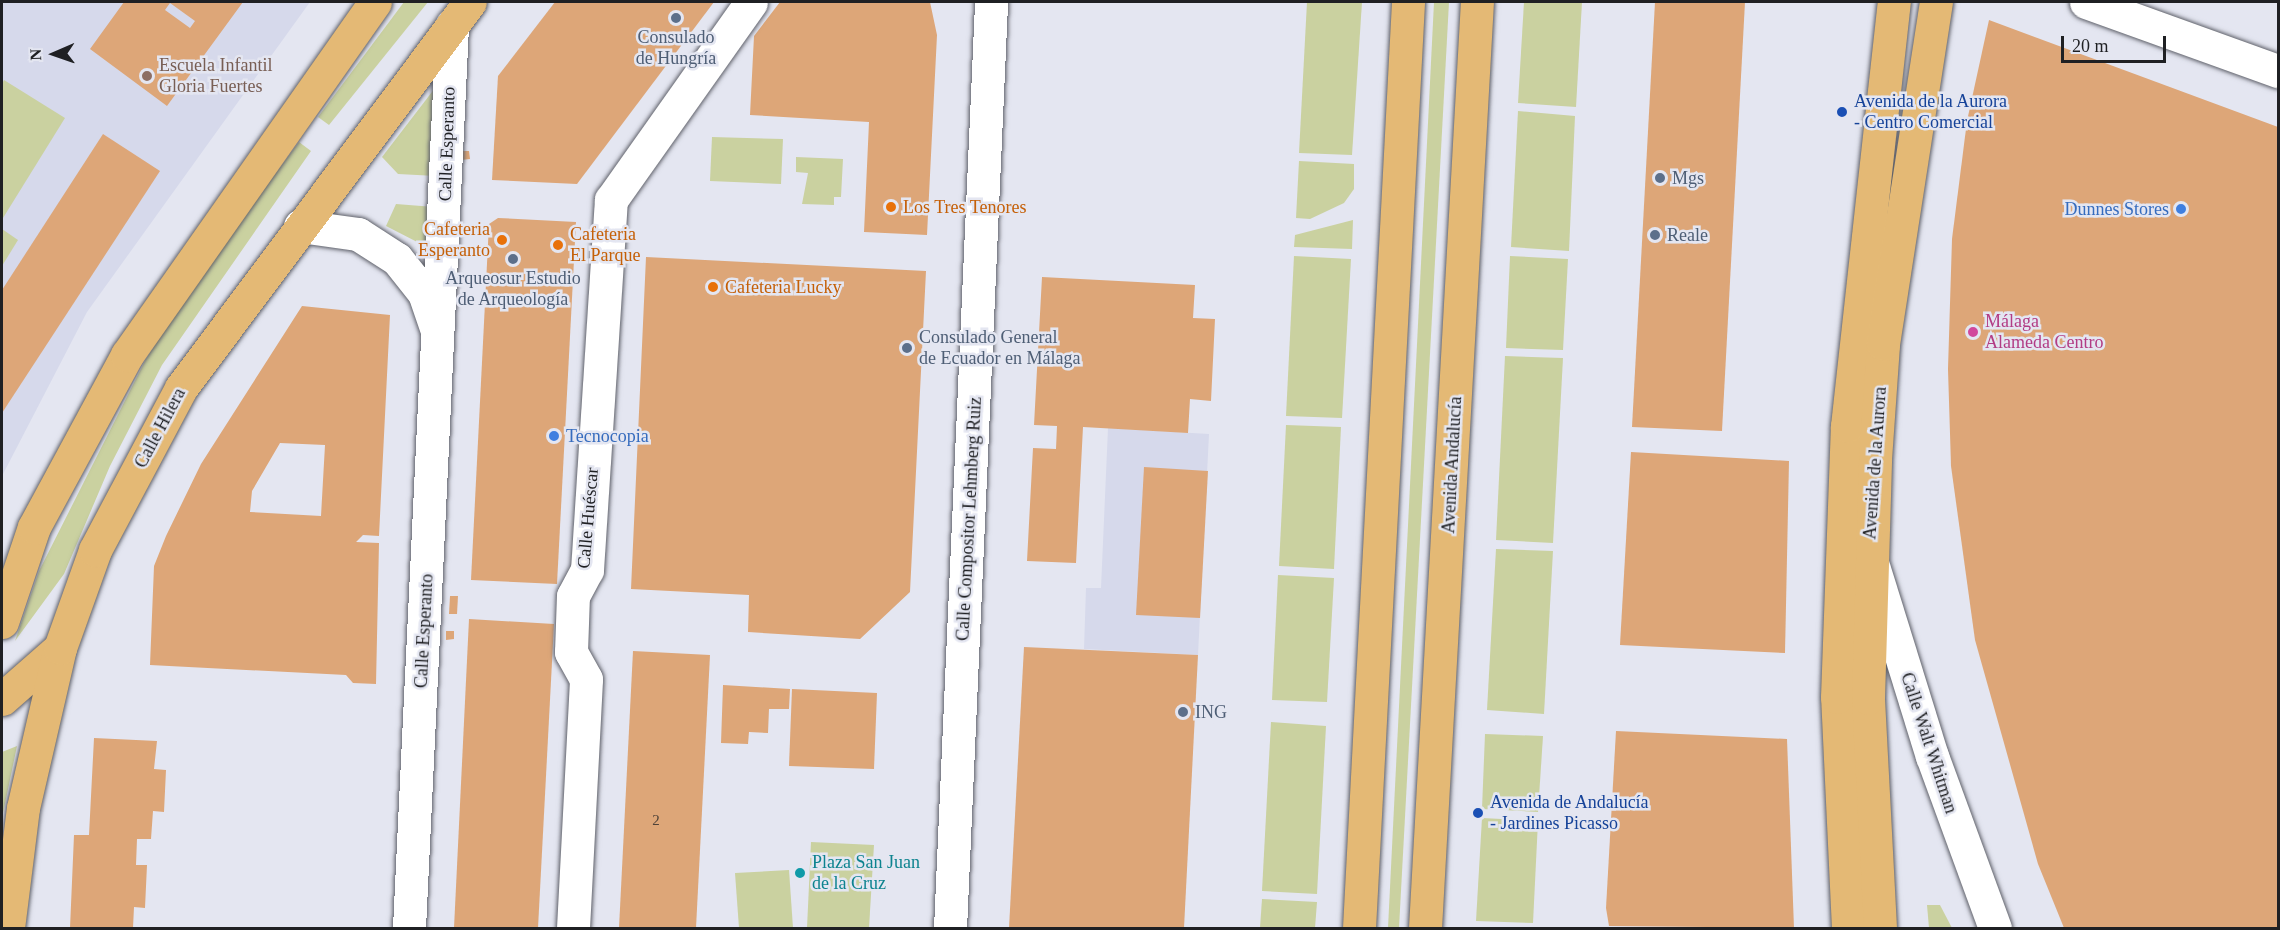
<!DOCTYPE html>
<meta charset="utf-8">
<style>
body{margin:0}
#map{position:relative;width:2280px;height:930px;overflow:hidden;background:#e4e6f1;font-family:Georgia,serif}
div>[style]{position:absolute}
[style*='--x']{left:calc(var(--x)*1px);top:calc(var(--y)*1px);width:calc(var(--w)*1px);rotate:calc(var(--a)*1deg)}
.built>*{inset:0;background:#d6d9eb}
.green>*{inset:0;background:#cad1a0}
.building>*{inset:0;background:#dda678}
.roads{filter:drop-shadow(0 0 2px #5f616a) drop-shadow(0 0 2px #5f616a)}
.minor>*{height:33px;margin:-16.5px;padding:0 16.5px;transform-origin:16.5px;border-radius:16.5px;background:#fff}
.major>*{height:33px;margin:-16.5px;padding:0 16.5px;transform-origin:16.5px;border-radius:16.5px;background:#e4b975}
.dots>*{width:16px;height:16px;translate:-50% -50%;box-sizing:border-box;border:3px solid #e4e6f1;border-radius:50%}
span{translate:-50% -50%;white-space:nowrap;text-align:center;line-height:1.15;-webkit-text-stroke:5px #e4e6f1;paint-order:stroke}
.number-label{font-size:15px;color:#4e4238}
.number-label span{-webkit-text-stroke-width:0}
.service-label{font-size:18px;color:#4e5e75}
.left{translate:0 -50%;text-align:left}
.education-label{font-size:18px;color:#785e54}
.transit-label{font-size:18px;color:#164399}
.street-label{font-size:18px;color:#1f2023}
.food-label{font-size:18px;color:#c56008}
.right{translate:-100% -50%;text-align:right}
.shop-label{font-size:18px;color:#366cbe}
.hotel-label{font-size:18px;color:#b23c85}
.culture-label{font-size:18px;color:#0d838f}
.frame{position:absolute;inset:0;border:3px solid #1f2023;pointer-events:none}
.north{position:absolute;left:24px;top:24px;width:60px;height:60px;-webkit-text-stroke:4px #e4e6f1;paint-order:stroke;rotate:268deg;font-size:16px;font-weight:700;line-height:24px;text-align:center;color:#1f2023}
.north::after{content:'';display:block;margin:auto;width:21px;height:27px;background:#1f2023;clip-path:polygon(50% 0,100% 100%,50% 72%,0 100%)}
.scale{position:absolute;left:2061px;top:36px;width:105px;height:27px;box-sizing:border-box;border:3px solid #1f2023;border-top:0;padding-left:8px;font-size:18px;line-height:21px;white-space:nowrap;color:#1f2023;-webkit-text-stroke:4px #e4e6f1;paint-order:stroke}
</style>
<div id="map">
<div class="built">
<div style="clip-path:polygon(2px 2px,310px 2px,87px 312px,2px 476px)"></div>
<div style="clip-path:polygon(1108px 428px,1209px 434px,1198px 655px,1084px 649px,1086px 588px,1101px 588px)"></div>
</div>
<div class="green">
<div style="clip-path:polygon(404px 2px,428px 2px,329px 125px,318px 117px)"></div>
<div style="clip-path:polygon(1307px 2px,1362px 2px,1352px 155px,1299px 153px)"></div>
<div style="clip-path:polygon(1434px 2px,1449px 2px,1399px 928px,1388px 928px)"></div>
<div style="clip-path:polygon(1524px 2px,1582px 2px,1576px 107px,1518px 103px)"></div>
<div style="clip-path:polygon(4px 80px,65px 118px,3px 218px,2px 84px)"></div>
<div style="clip-path:polygon(435px 88px,436px 176px,398px 174px,382px 157px)"></div>
<div style="clip-path:polygon(1518px 111px,1575px 116px,1569px 251px,1511px 247px)"></div>
<div style="clip-path:polygon(712px 137px,783px 139px,781px 184px,710px 181px)"></div>
<div style="clip-path:polygon(299px 142px,311px 151px,162px 365px,110px 466px,64px 574px,15px 641px,39px 571px,146px 359px,200px 275px)"></div>
<div style="clip-path:polygon(796px 157px,843px 159px,841px 197px,834px 197px,834px 205px,802px 204px,808px 173px,796px 172px)"></div>
<div style="clip-path:polygon(1299px 161px,1354px 164px,1354px 189px,1344px 203px,1310px 219px,1296px 218px)"></div>
<div style="clip-path:polygon(396px 204px,434px 207px,425px 246px,386px 226px)"></div>
<div style="clip-path:polygon(1353px 220px,1352px 249px,1294px 247px,1295px 235px)"></div>
<div style="clip-path:polygon(2px 229px,18px 240px,2px 266px)"></div>
<div style="clip-path:polygon(1294px 256px,1351px 259px,1342px 418px,1286px 416px)"></div>
<div style="clip-path:polygon(1510px 256px,1568px 259px,1563px 350px,1506px 348px)"></div>
<div style="clip-path:polygon(1505px 356px,1563px 358px,1553px 543px,1496px 540px)"></div>
<div style="clip-path:polygon(1286px 425px,1341px 427px,1334px 569px,1279px 566px)"></div>
<div style="clip-path:polygon(1496px 549px,1553px 551px,1544px 714px,1487px 710px)"></div>
<div style="clip-path:polygon(1278px 575px,1334px 578px,1327px 702px,1272px 700px)"></div>
<div style="clip-path:polygon(1271px 722px,1326px 726px,1317px 894px,1262px 891px)"></div>
<div style="clip-path:polygon(1485px 734px,1543px 736px,1538px 812px,1482px 809px)"></div>
<div style="clip-path:polygon(17px 746px,2px 818px,2px 752px)"></div>
<div style="clip-path:polygon(1482px 818px,1538px 821px,1533px 923px,1476px 921px)"></div>
<div style="clip-path:polygon(811px 842px,874px 845px,869px 928px,807px 928px)"></div>
<div style="clip-path:polygon(789px 870px,793px 928px,739px 928px,735px 873px)"></div>
<div style="clip-path:polygon(1262px 899px,1317px 902px,1315px 928px,1260px 928px)"></div>
<div style="clip-path:polygon(1927px 905px,1940px 905px,1952px 928px,1929px 928px)"></div>
</div>
<div class="building">
<div style="clip-path:polygon(evenodd,124px 2px,243px 2px,167px 106px,90px 49px,124px 2px,170px 3px,195px 21px,190px 28px,165px 10px,170px 3px)"></div>
<div style="clip-path:polygon(555px 2px,714px 2px,577px 184px,492px 180px,498px 76px)"></div>
<div style="clip-path:polygon(780px 2px,930px 2px,937px 35px,927px 235px,864px 232px,869px 122px,750px 115px,754px 36px)"></div>
<div style="clip-path:polygon(1655px 2px,1745px 2px,1722px 431px,1632px 427px)"></div>
<div style="clip-path:polygon(1989px 20px,2278px 127px,2278px 928px,2064px 928px,2038px 864px,1975px 640px,1951px 466px,1948px 369px,1952px 239px,1967px 121px)"></div>
<div style="clip-path:polygon(103px 134px,160px 171px,2px 413px,2px 290px)"></div>
<div style="clip-path:polygon(460px 151px,469px 151px,470px 159px,461px 160px)"></div>
<div style="clip-path:polygon(498px 218px,576px 222px,557px 584px,471px 580px,489px 224px)"></div>
<div style="clip-path:polygon(646px 257px,926px 271px,910px 592px,860px 639px,748px 632px,749px 595px,631px 589px)"></div>
<div style="clip-path:polygon(1042px 277px,1195px 285px,1193px 318px,1215px 319px,1211px 401px,1190px 399px,1188px 433px,1083px 427px,1076px 563px,1027px 561px,1033px 448px,1056px 449px,1057px 426px,1034px 425px)"></div>
<div style="clip-path:polygon(evenodd,302px 306px,390px 315px,379px 536px,363px 535px,356px 542px,379px 543px,376px 684px,353px 683px,346px 675px,150px 665px,154px 566px,166px 536px,201px 464px,302px 306px,280px 443px,325px 445px,321px 516px,250px 512px,252px 491px,280px 443px)"></div>
<div style="clip-path:polygon(1631px 452px,1789px 461px,1785px 653px,1620px 645px)"></div>
<div style="clip-path:polygon(1144px 467px,1208px 471px,1200px 618px,1136px 615px)"></div>
<div style="clip-path:polygon(450px 596px,458px 596px,457px 614px,449px 614px)"></div>
<div style="clip-path:polygon(469px 619px,554px 624px,538px 928px,454px 928px)"></div>
<div style="clip-path:polygon(446px 631px,454px 631px,454px 639px,446px 640px)"></div>
<div style="clip-path:polygon(1024px 647px,1198px 655px,1184px 928px,1009px 928px)"></div>
<div style="clip-path:polygon(633px 651px,710px 655px,696px 928px,619px 928px)"></div>
<div style="clip-path:polygon(723px 685px,790px 689px,789px 709px,769px 709px,768px 733px,749px 732px,748px 744px,721px 743px)"></div>
<div style="clip-path:polygon(792px 689px,877px 693px,874px 769px,789px 766px)"></div>
<div style="clip-path:polygon(1616px 731px,1787px 739px,1794px 928px,1609px 926px,1606px 908px)"></div>
<div style="clip-path:polygon(94px 738px,157px 741px,154px 769px,166px 770px,164px 812px,153px 811px,151px 839px,137px 839px,136px 865px,147px 865px,145px 908px,134px 907px,133px 928px,70px 928px,74px 835px,89px 835px)"></div>
</div>
<div class="roads">
<div class="minor">
<div style="--x:2086;--y:2;--w:204;--a:19.8"></div>
<div style="--x:300;--y:226;--w:59;--a:7.9"></div>
<div style="--x:358;--y:234;--w:46;--a:32.7"></div>
<div style="--x:397;--y:259;--w:43;--a:51.5"></div>
<div style="--x:424;--y:293;--w:36;--a:71"></div>
<div style="--x:1874;--y:569;--w:196;--a:72.8"></div>
<div style="--x:1932;--y:756;--w:183;--a:69.9"></div>
<div style="--x:409;--y:928;--w:904;--a:-87.27"></div>
<div style="--x:573;--y:928;--w:249;--a:-87"></div>
<div style="--x:586;--y:679;--w:31;--a:-119"></div>
<div style="--x:571;--y:652;--w:56;--a:-88"></div>
<div style="--x:573;--y:596;--w:30;--a:-62"></div>
<div style="--x:587;--y:570;--w:371;--a:-86.3"></div>
<div style="--x:611;--y:200;--w:242;--a:-54.7"></div>
<div style="--x:950;--y:928;--w:927;--a:-87.46"></div>
</div>
<div class="major">
<div style="--x:2;--y:622;--w:100;--a:-71.4"></div>
<div style="--x:34;--y:527;--w:196;--a:-61.6"></div>
<div style="--x:127;--y:355;--w:431;--a:-54.9"></div>
<div style="--x:2;--y:699;--w:77;--a:-41.3"></div>
<div style="--x:8;--y:928;--w:121;--a:-82.9"></div>
<div style="--x:23;--y:808;--w:164;--a:-77"></div>
<div style="--x:60;--y:648;--w:104;--a:-70.3"></div>
<div style="--x:95;--y:550;--w:183;--a:-62"></div>
<div style="--x:181;--y:388;--w:482;--a:-53.2"></div>
<div style="--x:1359;--y:928;--w:927;--a:-86.97"></div>
<div style="--x:1425;--y:928;--w:927;--a:-86.79"></div>
<div style="--x:1848;--y:928;--w:231;--a:-92.7"></div>
<div style="--x:1837;--y:697;--w:271;--a:-87.9"></div>
<div style="--x:1847;--y:426;--w:427;--a:-83.7"></div>
<div style="--x:1880;--y:928;--w:230;--a:-93"></div>
<div style="--x:1868;--y:698;--w:239;--a:-88.3"></div>
<div style="--x:1875;--y:459;--w:115;--a:-86"></div>
<div style="--x:1883;--y:344;--w:346;--a:-81.2"></div>
</div>
</div>
<div class="dots">
<div style="left:676px;top:18px;background:#5c6f8a"></div>
<div style="left:147px;top:76px;background:#8d6e63"></div>
<div style="left:1842px;top:112px;background:#1a4fb4"></div>
<div style="left:1660px;top:178px;background:#5c6f8a"></div>
<div style="left:891px;top:207px;background:#e8710a"></div>
<div style="left:2181px;top:209px;background:#3f7fe0"></div>
<div style="left:1655px;top:235px;background:#5c6f8a"></div>
<div style="left:502px;top:240px;background:#e8710a"></div>
<div style="left:558px;top:245px;background:#e8710a"></div>
<div style="left:513px;top:259px;background:#5c6f8a"></div>
<div style="left:713px;top:287px;background:#e8710a"></div>
<div style="left:1973px;top:332px;background:#d1479c"></div>
<div style="left:907px;top:348px;background:#5c6f8a"></div>
<div style="left:554px;top:436px;background:#3f7fe0"></div>
<div style="left:1183px;top:712px;background:#5c6f8a"></div>
<div style="left:1478px;top:813px;background:#1a4fb4"></div>
<div style="left:800px;top:873px;background:#0f9aa8"></div>
</div>
<div class="number-label">
<span style="left:656px;top:821px">2</span>
</div>
<div class="service-label">
<span style="left:676px;top:48px">Consulado<br>de Hungría</span>
<span class="left" style="left:1672px;top:178px">Mgs</span>
<span class="left" style="left:1667px;top:235px">Reale</span>
<span style="left:513px;top:289px">Arqueosur Estudio<br>de Arqueología</span>
<span class="left" style="left:919px;top:348px">Consulado General<br>de Ecuador en Málaga</span>
<span class="left" style="left:1195px;top:712px">ING</span>
</div>
<div class="education-label">
<span class="left" style="left:159px;top:76px">Escuela Infantil<br>Gloria Fuertes</span>
</div>
<div class="transit-label">
<span class="left" style="left:1854px;top:112px">Avenida de la Aurora<br>- Centro Comercial</span>
<span class="left" style="left:1490px;top:813px">Avenida de Andalucía<br>- Jardines Picasso</span>
</div>
<div class="street-label">
<span style="left:447px;top:144px;rotate:-88deg">Calle Esperanto</span>
<span style="left:160px;top:428px;rotate:-62deg">Calle Hilera</span>
<span style="left:1875px;top:463px;rotate:-86deg">Avenida de la Aurora</span>
<span style="left:1452px;top:465px;rotate:-87deg">Avenida Andalucía</span>
<span style="left:588px;top:518px;rotate:-85deg">Calle Huéscar</span>
<span style="left:969px;top:519px;rotate:-87deg">Calle Compositor Lehmberg Ruiz</span>
<span style="left:424px;top:631px;rotate:-87deg">Calle Esperanto</span>
<span style="left:1929px;top:743px;rotate:72deg">Calle Walt Whitman</span>
</div>
<div class="food-label">
<span class="left" style="left:903px;top:207px">Los Tres Tenores</span>
<span class="right" style="left:490px;top:240px">Cafeteria<br>Esperanto</span>
<span class="left" style="left:570px;top:245px">Cafeteria<br>El Parque</span>
<span class="left" style="left:725px;top:287px">Cafeteria Lucky</span>
</div>
<div class="shop-label">
<span class="right" style="left:2169px;top:209px">Dunnes Stores</span>
<span class="left" style="left:566px;top:436px">Tecnocopia</span>
</div>
<div class="hotel-label">
<span class="left" style="left:1985px;top:332px">Málaga<br>Alameda Centro</span>
</div>
<div class="culture-label">
<span class="left" style="left:812px;top:873px">Plaza San Juan<br>de la Cruz</span>
</div>
<div class="frame"></div>
<div class="north">N</div>
<div class="scale">20 m</div>
</div>
